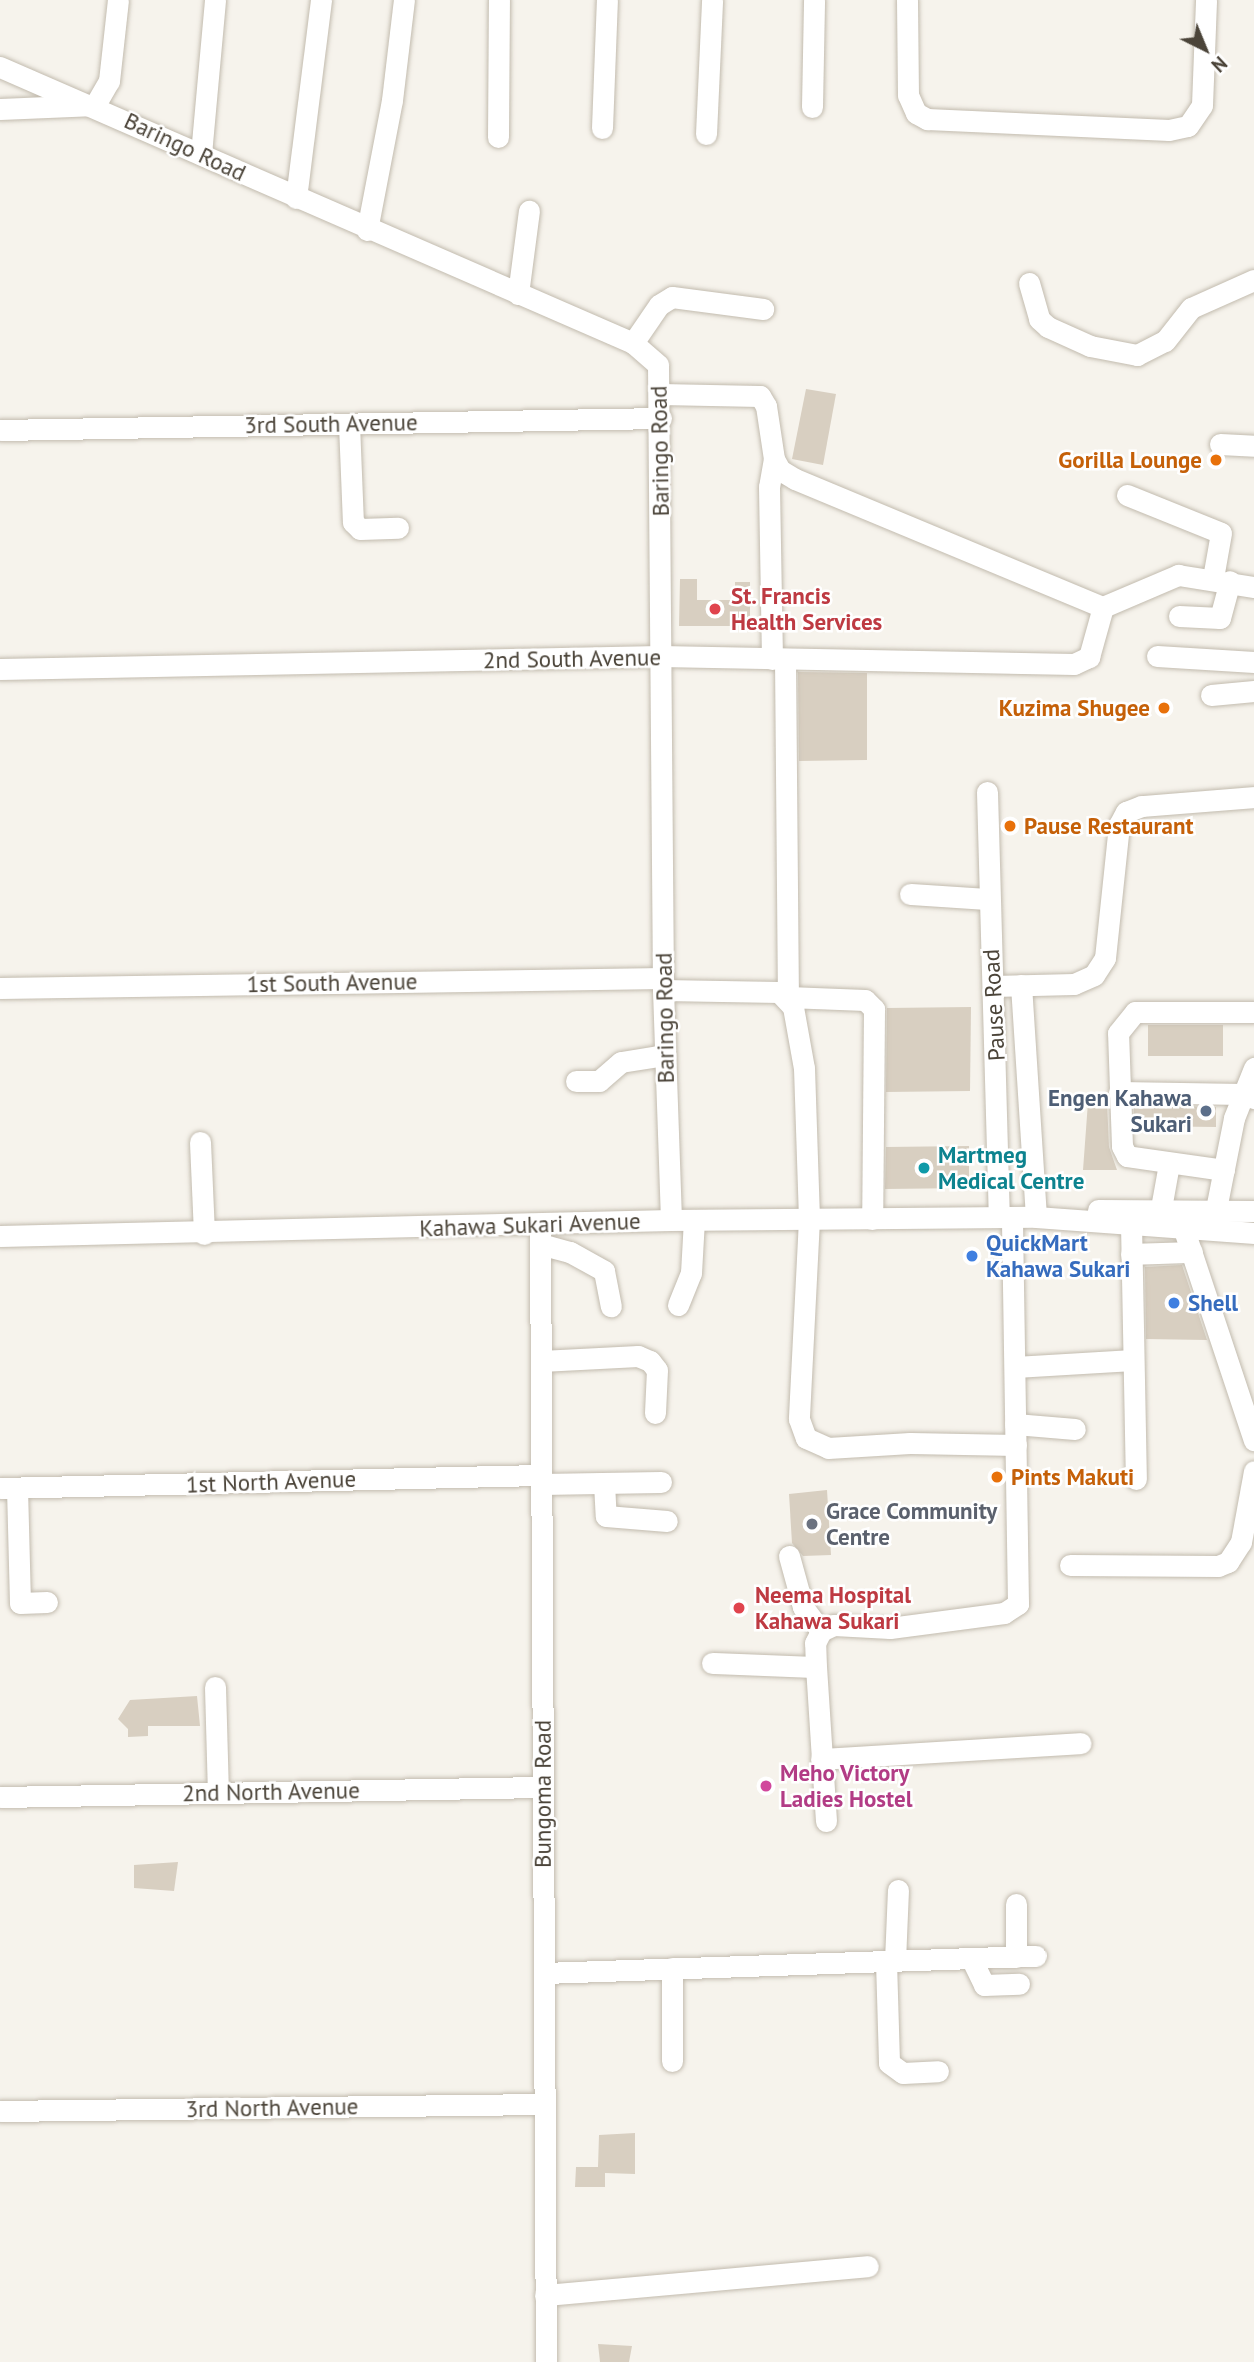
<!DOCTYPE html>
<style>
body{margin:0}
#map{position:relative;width:1254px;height:2362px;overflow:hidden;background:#f6f3ec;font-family:"PT Sans",sans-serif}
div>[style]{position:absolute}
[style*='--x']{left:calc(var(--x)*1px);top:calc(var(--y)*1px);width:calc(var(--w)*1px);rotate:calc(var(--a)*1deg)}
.building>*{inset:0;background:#d8cfc1}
.roads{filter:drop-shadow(0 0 2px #c2bbae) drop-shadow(0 0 2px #c2bbae)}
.minor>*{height:21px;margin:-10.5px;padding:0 10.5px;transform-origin:10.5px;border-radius:10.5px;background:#fff}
.dots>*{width:19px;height:19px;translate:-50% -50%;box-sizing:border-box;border:4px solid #fff;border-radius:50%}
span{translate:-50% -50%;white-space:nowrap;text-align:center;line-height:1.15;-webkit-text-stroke:5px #fff;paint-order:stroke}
.street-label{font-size:23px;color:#4b4439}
.food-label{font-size:23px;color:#c56008;font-weight:700}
.right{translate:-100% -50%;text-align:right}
.left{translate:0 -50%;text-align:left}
.health-label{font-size:23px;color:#be3a42;font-weight:700}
.service-label{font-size:23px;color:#4e5e75;font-weight:700}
.culture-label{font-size:23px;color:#0d838f;font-weight:700}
.shop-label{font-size:23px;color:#366cbe;font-weight:700}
.worship-label{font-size:23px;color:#5b616d;font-weight:700}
.hotel-label{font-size:23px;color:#b23c85;font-weight:700}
.north{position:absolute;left:1170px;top:14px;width:70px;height:70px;-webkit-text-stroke:5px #fff;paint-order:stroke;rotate:137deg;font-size:19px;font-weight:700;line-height:28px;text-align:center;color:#4b4439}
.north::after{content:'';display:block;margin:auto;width:24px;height:32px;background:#4b4439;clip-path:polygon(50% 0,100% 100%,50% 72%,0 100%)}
</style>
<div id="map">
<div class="building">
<div style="clip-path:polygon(806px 389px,836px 394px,823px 465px,792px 459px)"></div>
<div style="clip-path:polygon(680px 579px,697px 579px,697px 600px,735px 600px,735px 582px,750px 582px,750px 618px,737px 626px,679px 626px)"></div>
<div style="clip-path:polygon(798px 672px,867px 673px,867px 760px,799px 761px)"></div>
<div style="clip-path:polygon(971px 1007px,970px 1091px,886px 1092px,887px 1008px)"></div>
<div style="clip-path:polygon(1148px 1025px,1223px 1025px,1223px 1056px,1148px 1056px)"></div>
<div style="clip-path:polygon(1088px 1102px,1107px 1102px,1109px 1147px,1117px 1170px,1083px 1170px)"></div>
<div style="clip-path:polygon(1134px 1105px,1216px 1107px,1216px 1127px,1134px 1126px)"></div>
<div style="clip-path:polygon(969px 1146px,969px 1188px,885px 1189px,886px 1147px)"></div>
<div style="clip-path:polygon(1182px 1265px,1207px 1340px,1146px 1339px,1145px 1267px)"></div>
<div style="clip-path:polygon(827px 1490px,831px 1555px,803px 1556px,792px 1543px,789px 1494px)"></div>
<div style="clip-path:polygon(197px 1696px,200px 1726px,148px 1726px,148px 1736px,128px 1737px,128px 1729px,118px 1719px,130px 1700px)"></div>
<div style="clip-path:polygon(178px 1862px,174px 1891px,134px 1888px,134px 1865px)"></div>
<div style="clip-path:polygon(635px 2133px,635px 2174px,605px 2173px,605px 2187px,575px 2187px,576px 2167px,598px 2167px,599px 2135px)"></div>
<div style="clip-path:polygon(598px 2344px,632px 2346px,629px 2362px,600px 2362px)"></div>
</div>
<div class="roads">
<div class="minor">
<div style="--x:907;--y:0;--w:95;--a:89.4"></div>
<div style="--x:908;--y:95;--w:20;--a:66"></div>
<div style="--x:916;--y:113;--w:13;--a:29"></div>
<div style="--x:927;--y:119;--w:242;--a:2.6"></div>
<div style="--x:1169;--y:130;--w:19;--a:-12"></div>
<div style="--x:1188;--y:126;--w:25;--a:-56"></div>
<div style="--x:1202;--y:105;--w:105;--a:-87.8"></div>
<div style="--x:0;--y:67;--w:691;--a:23.56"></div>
<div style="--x:633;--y:343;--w:33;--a:41"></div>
<div style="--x:658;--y:365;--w:625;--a:89.54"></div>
<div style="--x:663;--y:990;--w:230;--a:88"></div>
<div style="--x:812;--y:107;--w:107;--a:-88.9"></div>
<div style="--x:0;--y:109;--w:95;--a:-2.4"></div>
<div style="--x:95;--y:105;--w:28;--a:-60"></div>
<div style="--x:109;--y:81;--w:81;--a:-83.7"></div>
<div style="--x:602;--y:128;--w:128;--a:-87.8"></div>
<div style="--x:706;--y:134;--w:134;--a:-87.4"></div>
<div style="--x:498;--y:137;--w:137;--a:-89.6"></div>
<div style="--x:201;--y:154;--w:155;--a:-84.8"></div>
<div style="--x:296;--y:198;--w:200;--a:-82.8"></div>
<div style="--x:367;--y:230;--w:132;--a:-79.1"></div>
<div style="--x:392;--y:100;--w:101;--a:-83.2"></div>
<div style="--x:1029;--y:283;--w:37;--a:74"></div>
<div style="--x:1039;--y:319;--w:12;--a:42"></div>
<div style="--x:1048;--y:327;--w:46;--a:24.3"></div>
<div style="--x:1090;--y:346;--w:48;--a:10.8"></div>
<div style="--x:1137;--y:355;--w:31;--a:-27"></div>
<div style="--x:1165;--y:341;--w:42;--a:-51.8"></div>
<div style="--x:1191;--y:308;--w:69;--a:-24"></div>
<div style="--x:518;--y:294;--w:84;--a:-82.5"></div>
<div style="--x:633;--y:343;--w:46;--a:-55.6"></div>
<div style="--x:659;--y:305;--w:15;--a:-32"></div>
<div style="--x:672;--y:297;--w:92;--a:7.5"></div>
<div style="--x:660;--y:394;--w:100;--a:1.1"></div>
<div style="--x:760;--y:396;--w:12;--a:59"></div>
<div style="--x:766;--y:406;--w:54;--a:81.4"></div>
<div style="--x:774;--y:459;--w:13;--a:61"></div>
<div style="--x:780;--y:470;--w:17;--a:31"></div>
<div style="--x:795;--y:479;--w:334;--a:22.6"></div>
<div style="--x:1103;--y:607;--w:82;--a:-23.1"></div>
<div style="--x:1178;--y:575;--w:77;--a:9"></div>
<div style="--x:349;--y:424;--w:98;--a:87.7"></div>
<div style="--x:353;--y:522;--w:10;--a:45"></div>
<div style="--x:360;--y:529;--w:38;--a:-2"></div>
<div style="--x:0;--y:430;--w:661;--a:-1.04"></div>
<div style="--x:1220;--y:444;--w:34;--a:3"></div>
<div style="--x:1127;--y:495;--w:101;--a:22"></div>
<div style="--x:1221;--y:533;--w:46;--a:100.1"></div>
<div style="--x:1179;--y:616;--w:41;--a:2.8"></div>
<div style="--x:1220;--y:618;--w:38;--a:-75"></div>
<div style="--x:1157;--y:656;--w:97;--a:3.5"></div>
<div style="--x:772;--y:659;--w:172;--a:-91"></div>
<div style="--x:769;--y:487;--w:28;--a:-80"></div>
<div style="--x:785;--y:659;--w:338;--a:89.5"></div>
<div style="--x:788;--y:997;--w:77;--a:2.2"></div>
<div style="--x:865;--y:1000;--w:13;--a:45"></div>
<div style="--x:874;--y:1009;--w:210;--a:90.5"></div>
<div style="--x:0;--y:669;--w:660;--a:-1.13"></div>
<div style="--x:660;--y:656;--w:414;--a:1.1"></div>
<div style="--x:1074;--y:664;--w:17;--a:-25"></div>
<div style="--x:1089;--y:657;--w:52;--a:-74.4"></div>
<div style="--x:1211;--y:695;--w:43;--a:-5.3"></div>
<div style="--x:987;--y:792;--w:425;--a:88.4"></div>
<div style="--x:910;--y:894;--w:78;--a:3.7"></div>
<div style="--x:1021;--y:985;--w:232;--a:86.3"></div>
<div style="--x:993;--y:986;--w:81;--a:-1.4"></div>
<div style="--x:1074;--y:984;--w:22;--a:-24"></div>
<div style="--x:1094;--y:975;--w:20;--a:-57"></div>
<div style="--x:1105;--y:958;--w:134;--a:-84"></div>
<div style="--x:1119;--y:825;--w:15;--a:-62"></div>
<div style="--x:1126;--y:812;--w:17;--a:-21"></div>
<div style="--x:1142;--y:806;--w:112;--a:-4.6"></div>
<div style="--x:0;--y:988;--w:663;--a:-0.86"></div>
<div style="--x:663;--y:990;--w:116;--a:1"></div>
<div style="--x:779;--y:992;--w:21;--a:47"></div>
<div style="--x:793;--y:1007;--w:62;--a:79.8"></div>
<div style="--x:804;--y:1068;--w:151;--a:88.1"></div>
<div style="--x:809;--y:1219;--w:200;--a:92.9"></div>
<div style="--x:799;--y:1419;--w:20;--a:70"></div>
<div style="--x:806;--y:1438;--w:24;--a:24"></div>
<div style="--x:828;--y:1448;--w:82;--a:-3.5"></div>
<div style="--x:910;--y:1443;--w:106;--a:1.1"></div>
<div style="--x:576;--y:1081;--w:23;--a:0"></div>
<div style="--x:599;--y:1081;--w:29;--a:-41"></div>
<div style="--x:621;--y:1062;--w:45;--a:-9"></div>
<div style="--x:1119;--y:1092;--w:124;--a:0.9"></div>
<div style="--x:1243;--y:1094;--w:12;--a:20"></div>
<div style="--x:200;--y:1142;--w:92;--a:87.5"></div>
<div style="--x:1224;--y:1170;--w:98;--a:-171.8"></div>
<div style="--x:1127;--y:1156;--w:11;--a:-117"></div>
<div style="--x:1122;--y:1146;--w:113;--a:-92"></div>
<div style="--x:1118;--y:1033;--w:27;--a:-51"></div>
<div style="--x:1135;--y:1012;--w:119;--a:0"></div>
<div style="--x:1161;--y:1208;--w:45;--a:-79.7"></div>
<div style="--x:1216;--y:1209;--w:93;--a:-78.8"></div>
<div style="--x:1234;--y:1118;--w:54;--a:-68.2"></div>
<div style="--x:1098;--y:1210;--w:156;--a:0.4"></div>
<div style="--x:1131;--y:1224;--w:255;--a:88.9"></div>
<div style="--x:1182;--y:1224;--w:228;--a:71.6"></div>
<div style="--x:540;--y:1226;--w:1136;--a:89.7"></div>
<div style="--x:0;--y:1236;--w:671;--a:-1.37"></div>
<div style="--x:671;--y:1220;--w:365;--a:-0.5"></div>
<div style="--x:1036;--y:1217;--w:219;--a:4.2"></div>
<div style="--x:540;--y:1244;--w:31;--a:15"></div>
<div style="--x:570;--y:1252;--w:39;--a:29"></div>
<div style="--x:604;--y:1271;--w:36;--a:79"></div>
<div style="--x:1131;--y:1254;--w:61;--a:-1.9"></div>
<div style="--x:678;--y:1305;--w:35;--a:-68"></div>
<div style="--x:691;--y:1273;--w:53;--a:-86.8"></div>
<div style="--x:541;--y:1361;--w:97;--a:-3"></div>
<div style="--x:638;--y:1356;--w:13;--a:23"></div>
<div style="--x:650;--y:1361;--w:11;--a:52"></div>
<div style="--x:657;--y:1370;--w:43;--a:92.7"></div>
<div style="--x:1015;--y:1367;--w:118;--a:-3.4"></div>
<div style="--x:1015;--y:1424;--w:60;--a:4.8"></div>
<div style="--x:604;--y:1483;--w:33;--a:87"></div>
<div style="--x:606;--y:1516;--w:61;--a:4.7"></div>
<div style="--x:541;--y:1484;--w:120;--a:-1"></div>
<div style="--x:0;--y:1488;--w:541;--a:-1.38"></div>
<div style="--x:17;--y:1488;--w:115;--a:88.5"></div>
<div style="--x:20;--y:1603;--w:27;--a:-2"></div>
<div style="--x:789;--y:1556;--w:53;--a:74.6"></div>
<div style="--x:803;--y:1607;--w:30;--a:53"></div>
<div style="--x:1070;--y:1565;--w:148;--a:0.4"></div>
<div style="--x:1218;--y:1566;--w:11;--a:-22"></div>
<div style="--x:1228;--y:1562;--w:24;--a:-57"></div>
<div style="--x:1241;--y:1542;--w:72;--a:-79.6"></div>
<div style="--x:712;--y:1663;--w:104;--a:2.2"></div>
<div style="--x:215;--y:1687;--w:106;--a:88.4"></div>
<div style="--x:821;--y:1759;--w:260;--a:-3.5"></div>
<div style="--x:0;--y:1797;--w:543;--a:-1.06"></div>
<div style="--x:826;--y:1821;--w:154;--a:-93.7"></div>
<div style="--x:816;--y:1667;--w:24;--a:-92"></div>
<div style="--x:815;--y:1643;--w:13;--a:-63"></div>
<div style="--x:821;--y:1631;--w:14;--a:-25"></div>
<div style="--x:834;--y:1625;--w:56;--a:3.1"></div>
<div style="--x:890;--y:1628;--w:115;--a:-7.5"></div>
<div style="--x:1004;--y:1613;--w:17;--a:-33"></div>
<div style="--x:1018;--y:1604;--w:386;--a:-90.9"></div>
<div style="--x:1016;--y:1904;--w:53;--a:90"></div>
<div style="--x:971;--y:1958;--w:30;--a:64"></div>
<div style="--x:984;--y:1985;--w:35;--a:-2"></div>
<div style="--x:886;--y:1961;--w:102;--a:88.3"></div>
<div style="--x:889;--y:2063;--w:17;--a:36"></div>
<div style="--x:903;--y:2073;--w:35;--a:-3"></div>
<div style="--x:895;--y:1961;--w:71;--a:-87.6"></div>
<div style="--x:672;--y:1968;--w:93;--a:90"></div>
<div style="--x:544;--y:1973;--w:492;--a:-2"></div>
<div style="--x:0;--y:2111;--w:544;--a:-0.74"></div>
<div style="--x:545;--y:2295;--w:324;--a:-5.1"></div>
</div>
</div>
<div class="dots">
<div style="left:1216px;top:460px;background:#e8710a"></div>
<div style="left:715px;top:609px;background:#e0444e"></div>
<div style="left:1164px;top:708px;background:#e8710a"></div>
<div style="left:1010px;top:826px;background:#e8710a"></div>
<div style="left:1206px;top:1111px;background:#5c6f8a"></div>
<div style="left:924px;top:1168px;background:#0f9aa8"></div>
<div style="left:972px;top:1256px;background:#3f7fe0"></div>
<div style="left:1174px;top:1303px;background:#3f7fe0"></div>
<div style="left:997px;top:1477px;background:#e8710a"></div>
<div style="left:812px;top:1524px;background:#6b7280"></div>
<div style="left:739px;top:1608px;background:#e0444e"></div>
<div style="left:766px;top:1786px;background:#d1479c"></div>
</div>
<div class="street-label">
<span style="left:185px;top:147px;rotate:25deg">Baringo Road</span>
<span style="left:331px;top:424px;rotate:-1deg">3rd South Avenue</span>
<span style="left:660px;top:451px;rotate:-91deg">Baringo Road</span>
<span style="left:572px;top:659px;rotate:-1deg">2nd South Avenue</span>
<span style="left:332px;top:983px;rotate:-1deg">1st South Avenue</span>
<span style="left:994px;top:1005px;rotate:-93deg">Pause Road</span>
<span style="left:665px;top:1018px;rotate:-91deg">Baringo Road</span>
<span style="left:530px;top:1225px;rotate:-2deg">Kahawa Sukari Avenue</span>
<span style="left:271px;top:1482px;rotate:-2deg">1st North Avenue</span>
<span style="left:271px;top:1792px;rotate:-1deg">2nd North Avenue</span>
<span style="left:543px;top:1794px;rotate:-90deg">Bungoma Road</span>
<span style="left:272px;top:2108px;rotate:-1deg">3rd North Avenue</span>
</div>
<div class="food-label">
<span class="right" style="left:1202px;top:460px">Gorilla Lounge</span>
<span class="right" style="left:1150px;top:708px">Kuzima Shugee</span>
<span class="left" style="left:1024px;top:826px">Pause Restaurant</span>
<span class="left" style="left:1011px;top:1477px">Pints Makuti</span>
</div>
<div class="health-label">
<span class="left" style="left:731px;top:609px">St. Francis<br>Health Services</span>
<span class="left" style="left:755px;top:1608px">Neema Hospital<br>Kahawa Sukari</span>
</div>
<div class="service-label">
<span class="right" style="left:1192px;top:1111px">Engen Kahawa<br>Sukari</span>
</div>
<div class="culture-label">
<span class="left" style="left:938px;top:1168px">Martmeg<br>Medical Centre</span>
</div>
<div class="shop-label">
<span class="left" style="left:986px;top:1256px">QuickMart<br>Kahawa Sukari</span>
<span class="left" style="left:1188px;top:1303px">Shell</span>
</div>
<div class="worship-label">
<span class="left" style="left:826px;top:1524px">Grace Community<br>Centre</span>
</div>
<div class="hotel-label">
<span class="left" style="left:780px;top:1786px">Meho Victory<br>Ladies Hostel</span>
</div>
<div class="north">N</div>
</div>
